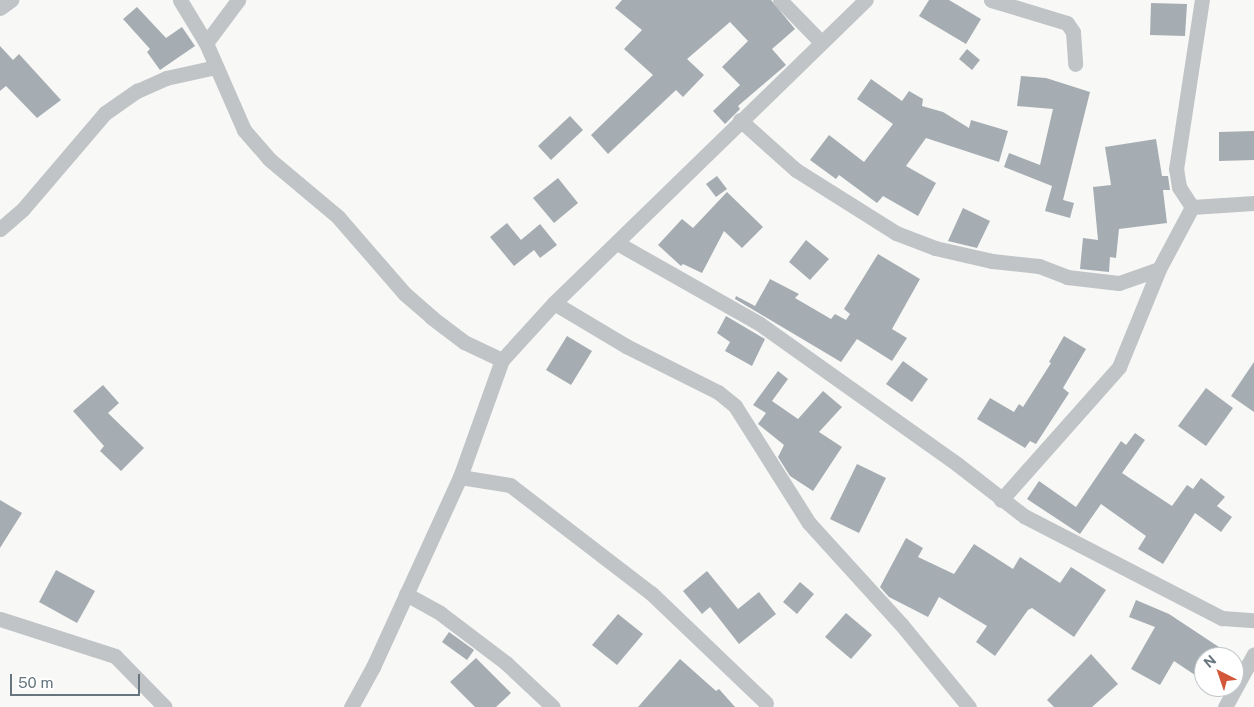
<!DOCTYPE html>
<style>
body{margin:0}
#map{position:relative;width:1254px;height:707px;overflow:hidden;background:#f8f8f6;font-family:"Public Sans",sans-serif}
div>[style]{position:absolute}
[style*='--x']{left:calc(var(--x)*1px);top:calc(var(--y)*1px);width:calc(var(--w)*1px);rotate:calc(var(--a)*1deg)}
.building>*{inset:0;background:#a5adb2}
.minor>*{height:15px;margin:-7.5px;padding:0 7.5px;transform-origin:7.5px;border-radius:7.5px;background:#c0c4c7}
span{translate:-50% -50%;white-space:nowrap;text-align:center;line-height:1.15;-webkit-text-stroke:5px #fff;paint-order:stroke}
.north{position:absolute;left:1194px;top:647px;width:50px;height:50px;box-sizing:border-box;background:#fff;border:1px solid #c2c8cb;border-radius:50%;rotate:319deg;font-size:14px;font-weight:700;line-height:20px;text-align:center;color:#66757e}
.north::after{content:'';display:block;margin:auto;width:18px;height:22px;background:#d3583b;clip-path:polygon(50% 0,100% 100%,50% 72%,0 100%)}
.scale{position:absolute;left:10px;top:674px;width:130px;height:22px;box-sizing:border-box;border:2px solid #66757e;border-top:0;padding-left:6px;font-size:15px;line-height:18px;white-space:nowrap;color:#66757e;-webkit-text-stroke:4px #fff;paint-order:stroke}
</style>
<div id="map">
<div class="building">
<div style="clip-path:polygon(622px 0,771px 0,795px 29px,772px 49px,786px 65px,738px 106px,740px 109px,725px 124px,713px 111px,740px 85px,722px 67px,748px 41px,730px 22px,687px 59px,704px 75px,683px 97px,676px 90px,608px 154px,591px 135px,653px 75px,624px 49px,642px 30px,615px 8px)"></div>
<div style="clip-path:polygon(929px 0,949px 0,981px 19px,966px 44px,919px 16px)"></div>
<div style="clip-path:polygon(1151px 3px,1187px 4px,1185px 36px,1150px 35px)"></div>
<div style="clip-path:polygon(137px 7px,166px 38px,182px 27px,195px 46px,160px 70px,147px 52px,150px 49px,123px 19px)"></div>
<div style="clip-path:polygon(0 46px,13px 60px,19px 54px,61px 100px,37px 118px,6px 86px,0 91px)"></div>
<div style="clip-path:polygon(967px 49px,980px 60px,972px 70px,959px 59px)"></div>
<div style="clip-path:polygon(1021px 76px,1046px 78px,1090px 92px,1063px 200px,1074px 203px,1070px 218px,1045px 211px,1052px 186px,1004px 167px,1009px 153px,1040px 165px,1053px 109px,1017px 106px)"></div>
<div style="clip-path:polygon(871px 79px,902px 101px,909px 91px,923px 99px,922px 106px,943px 112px,969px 128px,971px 120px,1008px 131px,999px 162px,926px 138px,906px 166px,936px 183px,918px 216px,883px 196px,877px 203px,839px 175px,836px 179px,810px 160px,829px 135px,864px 162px,893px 124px,857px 99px)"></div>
<div style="clip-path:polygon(570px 116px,583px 130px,551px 160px,538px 146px)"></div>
<div style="clip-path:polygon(1254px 131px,1254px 160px,1219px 161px,1219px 132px)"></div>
<div style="clip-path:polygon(1156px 139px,1162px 176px,1168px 176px,1170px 190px,1163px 190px,1167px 223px,1119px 229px,1116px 258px,1110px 257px,1109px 272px,1080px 269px,1083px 238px,1098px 240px,1093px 187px,1111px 185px,1105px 147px)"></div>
<div style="clip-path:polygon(717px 176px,727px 189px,716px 197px,706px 184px)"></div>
<div style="clip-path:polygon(558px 178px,578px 203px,554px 223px,533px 198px)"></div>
<div style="clip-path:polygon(727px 192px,763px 227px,742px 248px,724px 231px,702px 273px,683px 264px,681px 266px,658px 245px,682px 219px,693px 228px)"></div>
<div style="clip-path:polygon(963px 208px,990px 221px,977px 248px,948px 241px)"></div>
<div style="clip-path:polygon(507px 223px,521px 240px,540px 224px,557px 245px,540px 258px,534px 250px,514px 266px,490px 237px)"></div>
<div style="clip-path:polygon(806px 240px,829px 259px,810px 280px,789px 262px)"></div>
<div style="clip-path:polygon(878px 254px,920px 279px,892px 329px,907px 338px,892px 361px,857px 339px,841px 362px,735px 299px,736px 296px,755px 306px,770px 279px,799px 294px,795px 298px,831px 319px,835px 314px,846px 320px,850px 314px,844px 309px)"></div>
<div style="clip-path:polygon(726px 316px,765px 339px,752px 366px,725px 351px,730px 342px,717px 333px)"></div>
<div style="clip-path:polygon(567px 336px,592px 351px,571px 385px,546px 370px)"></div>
<div style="clip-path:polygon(1064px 336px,1086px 349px,1063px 388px,1069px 393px,1036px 444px,1030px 441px,1025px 448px,977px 419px,990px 398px,1014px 412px,1019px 404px,1023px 407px,1051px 363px,1049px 362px)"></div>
<div style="clip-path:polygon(903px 361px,928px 379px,912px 402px,886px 384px)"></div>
<div style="clip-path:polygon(1254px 362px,1254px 412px,1231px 396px)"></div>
<div style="clip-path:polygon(778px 371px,788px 379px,772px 401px,798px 419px,823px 391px,842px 407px,819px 432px,842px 447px,813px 491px,790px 476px,778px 457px,784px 445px,758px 424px,766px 413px,753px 405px)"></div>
<div style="clip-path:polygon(103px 385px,119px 403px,108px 413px,144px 448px,121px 471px,100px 451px,104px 446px,73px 411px)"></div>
<div style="clip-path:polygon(1206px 388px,1233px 408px,1206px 446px,1178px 426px)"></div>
<div style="clip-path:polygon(1135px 433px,1145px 440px,1122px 473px,1172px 506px,1187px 485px,1193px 489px,1201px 478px,1225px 497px,1217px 506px,1232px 517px,1221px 532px,1195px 513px,1163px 564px,1138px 549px,1146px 536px,1101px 504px,1080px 534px,1027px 499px,1039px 481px,1076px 507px,1121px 441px,1126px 445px)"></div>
<div style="clip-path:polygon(857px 464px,886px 478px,859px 533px,830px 519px)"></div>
<div style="clip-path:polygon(0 500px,22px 513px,0 548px)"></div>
<div style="clip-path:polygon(906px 538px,923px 548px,918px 557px,954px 574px,974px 544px,1013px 569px,1020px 557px,1060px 583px,1071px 567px,1106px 590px,1074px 637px,1032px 608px,1028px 610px,995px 656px,976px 642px,987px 626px,939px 597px,928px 617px,889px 597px,880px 587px)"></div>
<div style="clip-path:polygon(56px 570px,95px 591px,77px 623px,39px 602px)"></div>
<div style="clip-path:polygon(707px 571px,738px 609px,759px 592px,776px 614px,739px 644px,710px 607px,702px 614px,683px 591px)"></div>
<div style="clip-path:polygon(800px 582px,814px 594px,797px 614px,783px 602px)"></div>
<div style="clip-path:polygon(1136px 600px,1169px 614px,1234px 657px,1204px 657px,1204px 681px,1174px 661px,1160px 685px,1131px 669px,1155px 627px,1129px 617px)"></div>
<div style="clip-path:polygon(846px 613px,872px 635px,851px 659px,825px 637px)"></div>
<div style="clip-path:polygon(618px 614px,643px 634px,617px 665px,592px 645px)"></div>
<div style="clip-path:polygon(449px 632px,474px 650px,467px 660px,442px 642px)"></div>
<div style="clip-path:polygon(1091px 654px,1118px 684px,1092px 707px,1054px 707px,1047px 700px)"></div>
<div style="clip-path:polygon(476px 658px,511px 693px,496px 707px,475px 707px,450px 682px)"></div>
<div style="clip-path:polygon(680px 659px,716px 691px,719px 689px,735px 707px,638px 707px)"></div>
</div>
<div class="minor">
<div style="--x:180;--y:0;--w:50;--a:58.8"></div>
<div style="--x:206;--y:43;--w:95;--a:66.4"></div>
<div style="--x:244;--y:130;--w:38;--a:49"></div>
<div style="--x:269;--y:159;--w:90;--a:40"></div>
<div style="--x:338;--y:217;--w:102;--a:49"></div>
<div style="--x:405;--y:294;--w:35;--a:41"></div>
<div style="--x:431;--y:317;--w:41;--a:37.1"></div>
<div style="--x:464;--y:342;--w:42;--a:25.3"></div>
<div style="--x:780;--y:0;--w:59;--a:45.7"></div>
<div style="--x:991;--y:0;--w:79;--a:16.8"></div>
<div style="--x:1067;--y:23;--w:11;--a:56"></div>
<div style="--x:1073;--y:32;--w:32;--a:86"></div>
<div style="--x:0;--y:8;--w:14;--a:-36"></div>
<div style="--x:206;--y:43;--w:54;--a:-53.3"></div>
<div style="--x:740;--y:120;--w:75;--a:41.8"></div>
<div style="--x:796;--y:170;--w:118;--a:32.2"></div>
<div style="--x:896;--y:233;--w:42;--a:21"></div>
<div style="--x:935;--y:248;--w:58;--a:12.8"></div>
<div style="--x:992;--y:261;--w:47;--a:6.1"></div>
<div style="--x:1039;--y:266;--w:30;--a:21"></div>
<div style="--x:1067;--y:277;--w:52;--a:6.6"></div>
<div style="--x:1119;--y:283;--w:42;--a:-19.3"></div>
<div style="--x:1159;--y:269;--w:70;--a:-62"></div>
<div style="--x:1192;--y:207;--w:24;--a:-123"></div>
<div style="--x:1179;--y:187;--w:18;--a:-99"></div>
<div style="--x:1176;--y:169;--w:171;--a:-81.3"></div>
<div style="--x:1192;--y:207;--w:62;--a:-3.7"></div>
<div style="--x:0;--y:229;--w:30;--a:-41"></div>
<div style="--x:23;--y:209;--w:126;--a:-49.5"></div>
<div style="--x:105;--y:113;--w:39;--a:-35"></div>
<div style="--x:137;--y:91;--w:32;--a:-24"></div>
<div style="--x:166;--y:78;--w:51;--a:-12.4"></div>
<div style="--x:617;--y:243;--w:164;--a:29.5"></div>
<div style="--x:760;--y:324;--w:242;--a:35.4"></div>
<div style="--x:957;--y:464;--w:85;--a:37.8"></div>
<div style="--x:1024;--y:516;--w:223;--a:27.3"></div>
<div style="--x:1222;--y:618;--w:32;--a:4"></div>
<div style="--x:554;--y:303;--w:84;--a:30.8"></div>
<div style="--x:626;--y:346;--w:103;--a:26.6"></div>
<div style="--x:718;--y:392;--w:22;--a:39"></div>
<div style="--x:735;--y:406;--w:138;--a:57.7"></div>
<div style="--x:809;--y:523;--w:137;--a:47.7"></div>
<div style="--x:901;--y:624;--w:107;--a:50.7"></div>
<div style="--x:460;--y:477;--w:51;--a:9.1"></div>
<div style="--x:510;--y:485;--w:178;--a:37.5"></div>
<div style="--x:651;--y:593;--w:159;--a:43.7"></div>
<div style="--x:1001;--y:500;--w:178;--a:-48.4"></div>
<div style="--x:1119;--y:367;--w:106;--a:-67.8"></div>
<div style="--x:406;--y:594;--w:39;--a:29"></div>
<div style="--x:440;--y:613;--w:83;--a:37.1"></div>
<div style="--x:506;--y:663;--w:64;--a:43.1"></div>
<div style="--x:0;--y:619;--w:121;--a:17.8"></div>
<div style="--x:115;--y:656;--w:71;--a:45.6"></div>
<div style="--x:351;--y:707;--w:46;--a:-61.2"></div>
<div style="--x:373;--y:667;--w:209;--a:-65.4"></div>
<div style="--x:460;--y:477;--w:124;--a:-70.3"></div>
<div style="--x:502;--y:360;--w:77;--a:-47.6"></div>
<div style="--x:554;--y:303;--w:435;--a:-44.2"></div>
<div style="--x:1225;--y:707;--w:60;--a:-61.3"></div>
</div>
<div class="north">N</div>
<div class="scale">50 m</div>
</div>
